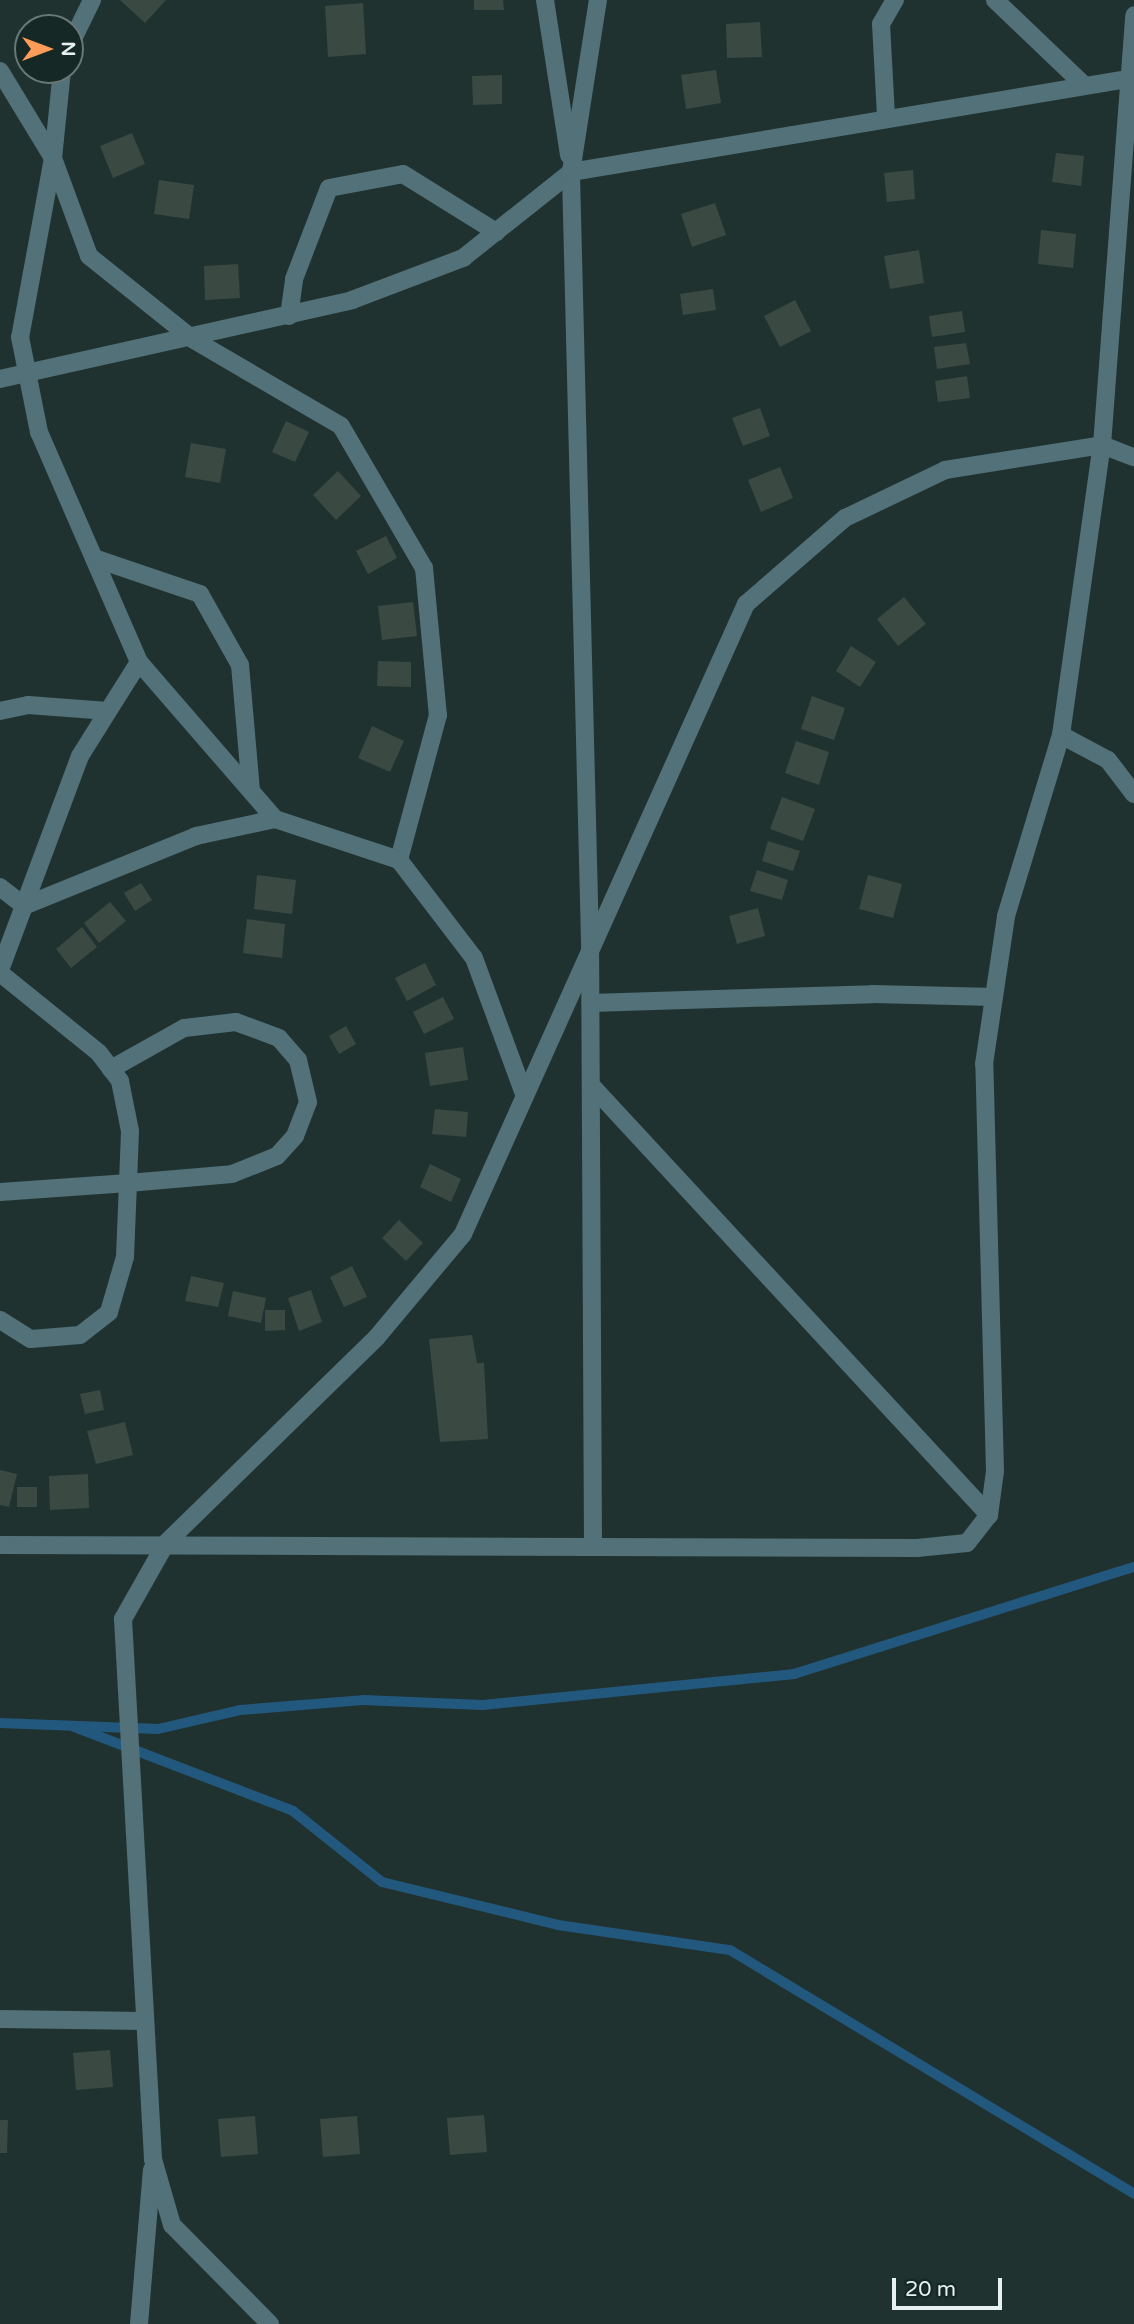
<!DOCTYPE html>
<style>
body{margin:0}
#map{position:relative;width:1134px;height:2324px;overflow:hidden;background:#203230;font-family:"Varela Round",sans-serif}
div>[style]{position:absolute}
[style*='--x']{left:calc(var(--x)*1px);top:calc(var(--y)*1px);width:calc(var(--w)*1px);rotate:calc(var(--a)*1deg)}
.stream>*{height:10px;margin:-5px;padding:0 5px;transform-origin:5px;border-radius:5px;background:#23587e}
.building>*{inset:0;background:#3a4941}
.minor>*{height:18px;margin:-9px;padding:0 9px;transform-origin:9px;border-radius:9px;background:#527179}
span{translate:-50% -50%;white-space:nowrap;text-align:center;line-height:1.15;-webkit-text-stroke:6px #162826;paint-order:stroke}
.north{position:absolute;left:14px;top:14px;width:70px;height:70px;box-sizing:border-box;background:#162826;border:2px solid #697877;border-radius:50%;rotate:90deg;font-size:19px;font-weight:700;line-height:28px;text-align:center;color:#e6f1f0}
.north::after{content:'';display:block;margin:auto;width:24px;height:32px;background:#fe9c58;clip-path:polygon(50% 0,100% 100%,50% 72%,0 100%)}
.scale{position:absolute;left:892px;top:2278px;width:110px;height:32px;box-sizing:border-box;border:4px solid #e6f1f0;border-top:0;padding-left:9px;font-size:21px;line-height:24px;white-space:nowrap;color:#e6f1f0;-webkit-text-stroke:5px #162826;paint-order:stroke}
</style>
<div id="map">
<div class="stream">
<div style="--x:0;--y:1723;--w:158;--a:2.2"></div>
<div style="--x:158;--y:1729;--w:84;--a:-13"></div>
<div style="--x:240;--y:1710;--w:123;--a:-4.6"></div>
<div style="--x:363;--y:1700;--w:120;--a:2.4"></div>
<div style="--x:483;--y:1705;--w:313;--a:-5.7"></div>
<div style="--x:794;--y:1674;--w:356;--a:-17.5"></div>
<div style="--x:72;--y:1726;--w:237;--a:21"></div>
<div style="--x:293;--y:1811;--w:114;--a:38.6"></div>
<div style="--x:382;--y:1882;--w:181;--a:13.7"></div>
<div style="--x:558;--y:1925;--w:174;--a:8.3"></div>
<div style="--x:730;--y:1950;--w:472;--a:31.1"></div>
</div>
<div class="building">
<div style="clip-path:polygon(120px 0,166px 0,145px 23px)"></div>
<div style="clip-path:polygon(474px 0,503px 0,504px 10px,474px 10px)"></div>
<div style="clip-path:polygon(363px 3px,366px 54px,328px 57px,325px 6px)"></div>
<div style="clip-path:polygon(760px 22px,762px 57px,727px 58px,726px 24px)"></div>
<div style="clip-path:polygon(716px 70px,721px 103px,686px 109px,681px 75px)"></div>
<div style="clip-path:polygon(502px 75px,502px 104px,473px 105px,472px 76px)"></div>
<div style="clip-path:polygon(132px 133px,145px 164px,113px 178px,100px 146px)"></div>
<div style="clip-path:polygon(1056px 153px,1084px 156px,1081px 186px,1052px 182px)"></div>
<div style="clip-path:polygon(913px 170px,915px 199px,887px 202px,884px 173px)"></div>
<div style="clip-path:polygon(159px 180px,194px 185px,189px 219px,154px 214px)"></div>
<div style="clip-path:polygon(715px 203px,726px 235px,692px 247px,681px 214px)"></div>
<div style="clip-path:polygon(1041px 230px,1076px 234px,1073px 268px,1038px 264px)"></div>
<div style="clip-path:polygon(919px 250px,924px 283px,890px 289px,884px 256px)"></div>
<div style="clip-path:polygon(238px 264px,240px 298px,205px 300px,204px 266px)"></div>
<div style="clip-path:polygon(713px 289px,716px 310px,683px 315px,680px 294px)"></div>
<div style="clip-path:polygon(795px 300px,811px 331px,780px 347px,764px 316px)"></div>
<div style="clip-path:polygon(962px 311px,965px 332px,932px 337px,929px 316px)"></div>
<div style="clip-path:polygon(966px 343px,970px 364px,937px 369px,934px 347px)"></div>
<div style="clip-path:polygon(967px 376px,970px 398px,938px 402px,935px 381px)"></div>
<div style="clip-path:polygon(760px 408px,770px 436px,743px 446px,732px 418px)"></div>
<div style="clip-path:polygon(286px 421px,309px 432px,295px 462px,272px 452px)"></div>
<div style="clip-path:polygon(191px 443px,226px 449px,220px 483px,185px 477px)"></div>
<div style="clip-path:polygon(780px 467px,793px 498px,761px 512px,748px 480px)"></div>
<div style="clip-path:polygon(338px 471px,361px 496px,336px 520px,313px 495px)"></div>
<div style="clip-path:polygon(386px 536px,397px 558px,368px 574px,356px 551px)"></div>
<div style="clip-path:polygon(904px 597px,926px 624px,898px 646px,877px 619px)"></div>
<div style="clip-path:polygon(413px 602px,417px 636px,382px 640px,378px 606px)"></div>
<div style="clip-path:polygon(851px 646px,876px 662px,860px 687px,836px 671px)"></div>
<div style="clip-path:polygon(378px 661px,411px 662px,411px 687px,377px 686px)"></div>
<div style="clip-path:polygon(812px 696px,845px 708px,834px 740px,801px 729px)"></div>
<div style="clip-path:polygon(372px 726px,404px 741px,390px 772px,358px 758px)"></div>
<div style="clip-path:polygon(796px 741px,829px 752px,819px 785px,785px 773px)"></div>
<div style="clip-path:polygon(782px 797px,815px 809px,803px 841px,770px 829px)"></div>
<div style="clip-path:polygon(768px 841px,800px 851px,793px 871px,762px 861px)"></div>
<div style="clip-path:polygon(757px 870px,788px 880px,782px 900px,750px 891px)"></div>
<div style="clip-path:polygon(257px 875px,296px 880px,292px 914px,254px 909px)"></div>
<div style="clip-path:polygon(868px 875px,902px 884px,893px 918px,859px 909px)"></div>
<div style="clip-path:polygon(141px 883px,152px 900px,135px 911px,124px 893px)"></div>
<div style="clip-path:polygon(110px 902px,126px 921px,99px 943px,84px 923px)"></div>
<div style="clip-path:polygon(758px 908px,765px 936px,737px 944px,729px 916px)"></div>
<div style="clip-path:polygon(247px 919px,285px 924px,282px 958px,243px 953px)"></div>
<div style="clip-path:polygon(82px 927px,97px 947px,71px 968px,56px 949px)"></div>
<div style="clip-path:polygon(425px 963px,436px 985px,407px 1001px,395px 978px)"></div>
<div style="clip-path:polygon(443px 997px,454px 1019px,424px 1034px,413px 1012px)"></div>
<div style="clip-path:polygon(346px 1026px,356px 1044px,339px 1054px,329px 1036px)"></div>
<div style="clip-path:polygon(463px 1047px,468px 1080px,430px 1086px,425px 1053px)"></div>
<div style="clip-path:polygon(435px 1109px,468px 1112px,466px 1137px,432px 1134px)"></div>
<div style="clip-path:polygon(430px 1164px,461px 1179px,451px 1202px,420px 1187px)"></div>
<div style="clip-path:polygon(399px 1220px,423px 1243px,406px 1261px,382px 1238px)"></div>
<div style="clip-path:polygon(352px 1266px,367px 1297px,344px 1307px,330px 1277px)"></div>
<div style="clip-path:polygon(191px 1276px,224px 1283px,218px 1307px,185px 1301px)"></div>
<div style="clip-path:polygon(311px 1290px,322px 1322px,299px 1331px,288px 1298px)"></div>
<div style="clip-path:polygon(233px 1291px,266px 1298px,261px 1323px,228px 1316px)"></div>
<div style="clip-path:polygon(265px 1310px,285px 1310px,285px 1330px,265px 1331px)"></div>
<div style="clip-path:polygon(472px 1335px,477px 1363px,484px 1363px,488px 1439px,440px 1442px,429px 1339px)"></div>
<div style="clip-path:polygon(100px 1390px,104px 1410px,85px 1414px,80px 1394px)"></div>
<div style="clip-path:polygon(125px 1422px,133px 1455px,96px 1464px,87px 1431px)"></div>
<div style="clip-path:polygon(0 1470px,17px 1474px,9px 1507px,0 1505px)"></div>
<div style="clip-path:polygon(88px 1474px,89px 1508px,50px 1510px,49px 1476px)"></div>
<div style="clip-path:polygon(17px 1487px,37px 1487px,37px 1507px,17px 1507px)"></div>
<div style="clip-path:polygon(110px 2050px,113px 2087px,76px 2090px,73px 2053px)"></div>
<div style="clip-path:polygon(484px 2115px,487px 2152px,450px 2155px,447px 2118px)"></div>
<div style="clip-path:polygon(255px 2116px,258px 2154px,221px 2157px,218px 2119px)"></div>
<div style="clip-path:polygon(357px 2116px,360px 2154px,323px 2157px,320px 2119px)"></div>
<div style="clip-path:polygon(0 2120px,8px 2120px,7px 2153px,0 2153px)"></div>
</div>
<div class="minor">
<div style="--x:545;--y:0;--w:157;--a:81.2"></div>
<div style="--x:995;--y:0;--w:123;--a:43.7"></div>
<div style="--x:70;--y:45;--w:50;--a:-63.9"></div>
<div style="--x:62;--y:70;--w:88;--a:95.8"></div>
<div style="--x:53;--y:158;--w:104;--a:69.8"></div>
<div style="--x:89;--y:256;--w:134;--a:38.7"></div>
<div style="--x:194;--y:340;--w:170;--a:30.3"></div>
<div style="--x:341;--y:426;--w:164;--a:59.7"></div>
<div style="--x:424;--y:568;--w:148;--a:84.6"></div>
<div style="--x:438;--y:715;--w:150;--a:105.1"></div>
<div style="--x:0;--y:71;--w:102;--a:58.7"></div>
<div style="--x:53;--y:158;--w:182;--a:100.4"></div>
<div style="--x:20;--y:337;--w:97;--a:78.7"></div>
<div style="--x:39;--y:432;--w:251;--a:66.5"></div>
<div style="--x:139;--y:662;--w:208;--a:49.1"></div>
<div style="--x:275;--y:819;--w:131;--a:18.3"></div>
<div style="--x:399;--y:860;--w:123;--a:52.6"></div>
<div style="--x:474;--y:958;--w:145;--a:69.8"></div>
<div style="--x:886;--y:116;--w:92;--a:-93.1"></div>
<div style="--x:881;--y:24;--w:28;--a:-60"></div>
<div style="--x:289;--y:316;--w:37;--a:-82"></div>
<div style="--x:294;--y:279;--w:97;--a:-69"></div>
<div style="--x:329;--y:188;--w:75;--a:-10.7"></div>
<div style="--x:403;--y:174;--w:110;--a:31.9"></div>
<div style="--x:0;--y:379;--w:361;--a:-12.6"></div>
<div style="--x:352;--y:300;--w:119;--a:-20.7"></div>
<div style="--x:463;--y:258;--w:138;--a:-38.5"></div>
<div style="--x:571;--y:172;--w:571;--a:-9.48"></div>
<div style="--x:94;--y:558;--w:112;--a:18.8"></div>
<div style="--x:200;--y:594;--w:81;--a:60.6"></div>
<div style="--x:240;--y:665;--w:126;--a:85"></div>
<div style="--x:0;--y:711;--w:29;--a:-12"></div>
<div style="--x:28;--y:705;--w:80;--a:4.3"></div>
<div style="--x:1061;--y:735;--w:53;--a:28"></div>
<div style="--x:1108;--y:760;--w:43;--a:52.6"></div>
<div style="--x:0;--y:887;--w:31;--a:38"></div>
<div style="--x:24;--y:906;--w:186;--a:-22.1"></div>
<div style="--x:196;--y:836;--w:81;--a:-12.1"></div>
<div style="--x:0;--y:970;--w:228;--a:-69.5"></div>
<div style="--x:80;--y:756;--w:111;--a:-57.9"></div>
<div style="--x:0;--y:973;--w:127;--a:38.9"></div>
<div style="--x:99;--y:1053;--w:35;--a:53"></div>
<div style="--x:120;--y:1081;--w:51;--a:78.7"></div>
<div style="--x:130;--y:1131;--w:52;--a:92.2"></div>
<div style="--x:128;--y:1183;--w:128;--a:176"></div>
<div style="--x:591;--y:1003;--w:282;--a:-1.8"></div>
<div style="--x:873;--y:994;--w:121;--a:1.4"></div>
<div style="--x:591;--y:1085;--w:586;--a:47.21"></div>
<div style="--x:0;--y:1320;--w:36;--a:32"></div>
<div style="--x:31;--y:1339;--w:49;--a:-4.7"></div>
<div style="--x:80;--y:1335;--w:37;--a:-38"></div>
<div style="--x:109;--y:1312;--w:57;--a:-73.8"></div>
<div style="--x:125;--y:1257;--w:74;--a:-87.7"></div>
<div style="--x:128;--y:1183;--w:104;--a:-4.9"></div>
<div style="--x:232;--y:1174;--w:48;--a:-21.8"></div>
<div style="--x:277;--y:1156;--w:27;--a:-48"></div>
<div style="--x:295;--y:1136;--w:36;--a:-69"></div>
<div style="--x:308;--y:1102;--w:43;--a:-103.4"></div>
<div style="--x:298;--y:1060;--w:29;--a:-131"></div>
<div style="--x:279;--y:1038;--w:46;--a:-159.6"></div>
<div style="--x:236;--y:1022;--w:52;--a:173.4"></div>
<div style="--x:184;--y:1028;--w:84;--a:150.7"></div>
<div style="--x:0;--y:1545;--w:917;--a:0.19"></div>
<div style="--x:917;--y:1548;--w:50;--a:-5.7"></div>
<div style="--x:967;--y:1543;--w:36;--a:-52"></div>
<div style="--x:989;--y:1515;--w:44;--a:-82.2"></div>
<div style="--x:995;--y:1471;--w:407;--a:-91.5"></div>
<div style="--x:984;--y:1064;--w:150;--a:-81.5"></div>
<div style="--x:1006;--y:916;--w:189;--a:-73.1"></div>
<div style="--x:1061;--y:735;--w:293;--a:-82"></div>
<div style="--x:1102;--y:445;--w:431;--a:-85.7"></div>
<div style="--x:593;--y:1546;--w:605;--a:-90.28"></div>
<div style="--x:590;--y:941;--w:769;--a:-91.42"></div>
<div style="--x:571;--y:172;--w:174;--a:-81.1"></div>
<div style="--x:0;--y:2019;--w:144;--a:0.8"></div>
<div style="--x:139;--y:2324;--w:155;--a:-85.2"></div>
<div style="--x:270;--y:2324;--w:139;--a:-134.7"></div>
<div style="--x:172;--y:2225;--w:69;--a:-106.1"></div>
<div style="--x:153;--y:2159;--w:541;--a:-93.18"></div>
<div style="--x:123;--y:1619;--w:87;--a:-60.5"></div>
<div style="--x:166;--y:1543;--w:295;--a:-44.3"></div>
<div style="--x:377;--y:1337;--w:134;--a:-50.1"></div>
<div style="--x:463;--y:1234;--w:691;--a:-65.81"></div>
<div style="--x:746;--y:604;--w:131;--a:-41"></div>
<div style="--x:845;--y:518;--w:111;--a:-25.6"></div>
<div style="--x:945;--y:470;--w:159;--a:-9"></div>
<div style="--x:1102;--y:445;--w:34;--a:21"></div>
</div>
<div class="north">N</div>
<div class="scale">20 m</div>
</div>
